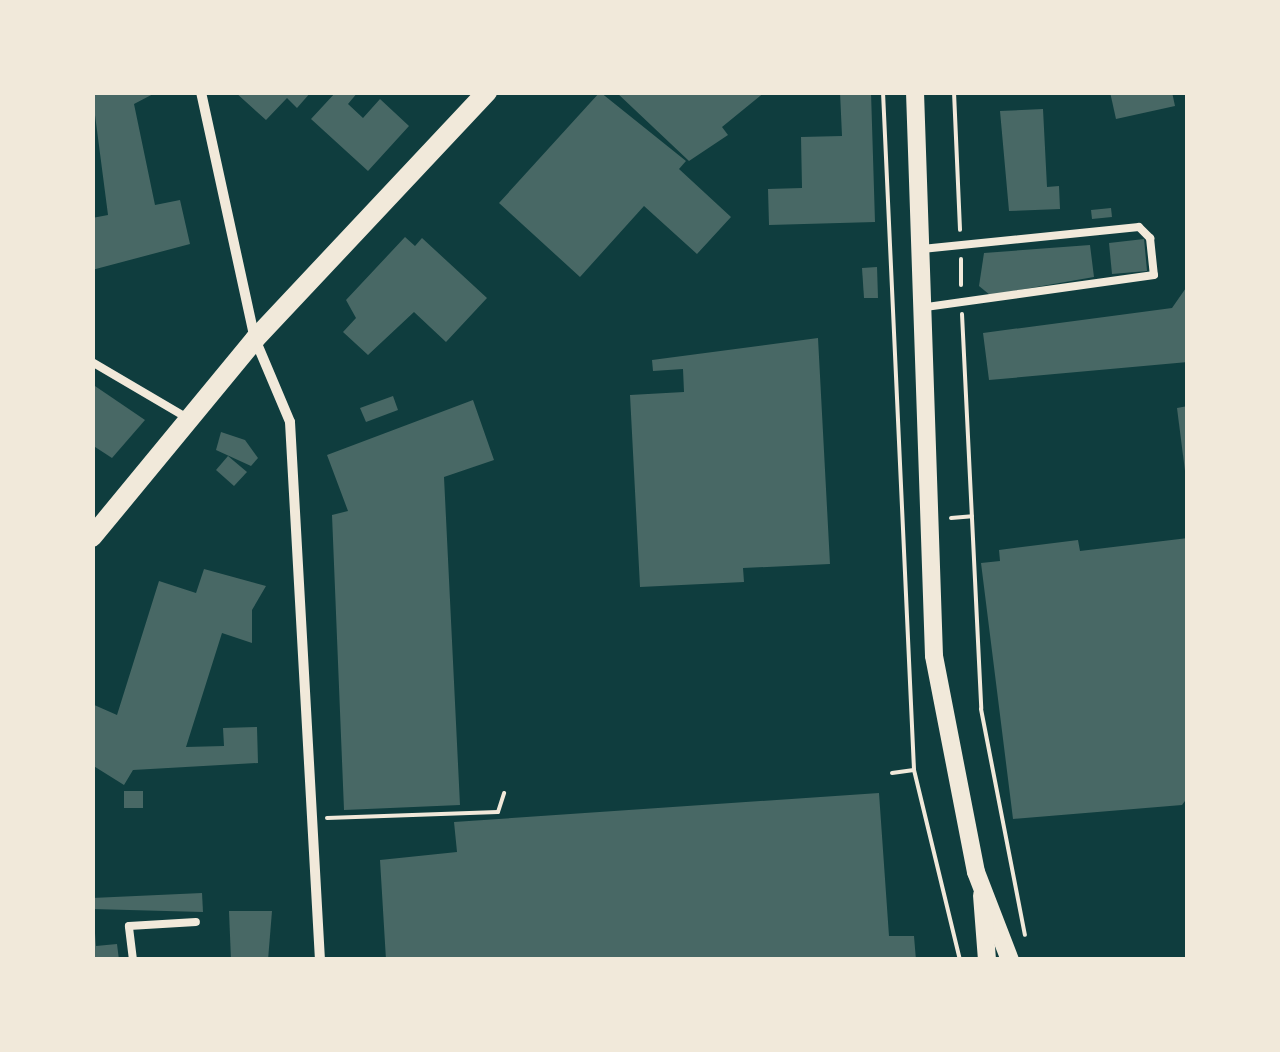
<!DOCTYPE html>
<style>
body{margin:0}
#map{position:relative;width:1280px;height:1052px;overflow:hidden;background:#0f3d3e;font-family:Quicksand,sans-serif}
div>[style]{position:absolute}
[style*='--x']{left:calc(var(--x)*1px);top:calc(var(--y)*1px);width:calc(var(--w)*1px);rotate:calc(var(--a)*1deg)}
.building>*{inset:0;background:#486865}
.path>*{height:4px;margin:-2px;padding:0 2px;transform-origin:2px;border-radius:2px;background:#f1e9da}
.service>*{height:8px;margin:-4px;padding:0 4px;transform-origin:4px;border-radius:4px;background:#f1e9da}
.minor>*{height:10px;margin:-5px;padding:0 5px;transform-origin:5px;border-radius:5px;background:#f1e9da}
.tertiary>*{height:18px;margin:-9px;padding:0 9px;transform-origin:9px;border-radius:9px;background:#f1e9da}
.secondary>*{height:20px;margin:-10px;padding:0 10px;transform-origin:10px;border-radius:10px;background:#f1e9da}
span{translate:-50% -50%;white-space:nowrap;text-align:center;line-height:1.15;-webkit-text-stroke:10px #f1e9da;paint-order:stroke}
.frame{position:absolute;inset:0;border:95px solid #f1e9da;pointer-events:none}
</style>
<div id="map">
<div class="building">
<div style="clip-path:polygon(92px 92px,157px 92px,134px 104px,155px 205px,180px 200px,190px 244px,92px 270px,92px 218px,108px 215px)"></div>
<div style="clip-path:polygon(235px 92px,311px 92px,297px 108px,287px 98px,266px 120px)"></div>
<div style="clip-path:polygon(336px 92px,358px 92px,348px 104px,363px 118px,380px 99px,409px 126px,368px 171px,311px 119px)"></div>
<div style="clip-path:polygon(600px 92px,686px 161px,679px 169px,731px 217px,697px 254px,644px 206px,580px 277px,499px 203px)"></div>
<div style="clip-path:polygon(616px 92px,765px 92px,722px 127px,728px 135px,689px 161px)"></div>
<div style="clip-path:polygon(840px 92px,871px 92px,875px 222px,769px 225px,768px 189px,802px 188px,801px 137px,842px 136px)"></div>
<div style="clip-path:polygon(1110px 92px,1172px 92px,1175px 106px,1116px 119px)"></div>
<div style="clip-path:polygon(1043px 109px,1047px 187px,1059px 186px,1060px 209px,1009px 211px,1000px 111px)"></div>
<div style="clip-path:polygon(1111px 208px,1112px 217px,1092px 219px,1091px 210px)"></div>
<div style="clip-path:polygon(405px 237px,415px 246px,422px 238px,487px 298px,446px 342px,414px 312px,368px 355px,343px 332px,356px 318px,346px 300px)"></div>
<div style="clip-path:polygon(1144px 239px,1147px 271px,1112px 274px,1109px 243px)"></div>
<div style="clip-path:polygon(1090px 245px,1094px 277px,990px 295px,979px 286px,984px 253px)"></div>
<div style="clip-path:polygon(877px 267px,878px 298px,864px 298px,862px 268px)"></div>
<div style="clip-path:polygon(1188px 285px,1188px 362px,989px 380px,983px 333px,1172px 308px)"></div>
<div style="clip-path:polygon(818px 338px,830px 564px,743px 568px,744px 582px,640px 587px,630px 395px,684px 392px,683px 369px,653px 371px,652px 360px)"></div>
<div style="clip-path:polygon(92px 384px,145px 420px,112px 458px,92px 445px)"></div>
<div style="clip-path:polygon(393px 396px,398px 410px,366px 422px,360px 408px)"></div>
<div style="clip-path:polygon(473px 400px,494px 460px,444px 477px,460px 805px,344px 810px,332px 515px,348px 511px,327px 455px)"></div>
<div style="clip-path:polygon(1188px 406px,1188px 471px,1185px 471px,1177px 408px)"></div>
<div style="clip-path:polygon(221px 432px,245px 440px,258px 458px,251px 466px,216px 450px)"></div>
<div style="clip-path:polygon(228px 456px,247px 472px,234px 486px,216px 470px)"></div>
<div style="clip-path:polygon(1188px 538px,1188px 797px,1182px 805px,1013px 819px,981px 563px,1000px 561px,999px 550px,1078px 540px,1080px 551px)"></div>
<div style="clip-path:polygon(204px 569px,266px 586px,252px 610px,252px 643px,222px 633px,186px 747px,224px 746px,223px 728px,257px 727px,258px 763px,133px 770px,124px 785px,92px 765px,92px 704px,117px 715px,159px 581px,196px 593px)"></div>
<div style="clip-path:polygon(124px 791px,143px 791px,143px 808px,124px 808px)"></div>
<div style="clip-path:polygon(879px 793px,889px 936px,914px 936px,916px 960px,386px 960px,380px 860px,457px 852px,454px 822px)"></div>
<div style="clip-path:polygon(202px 893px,203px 912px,92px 909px,92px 898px)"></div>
<div style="clip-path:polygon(229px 911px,272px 911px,268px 960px,231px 960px)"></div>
<div style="clip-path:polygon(95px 933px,96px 946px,117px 944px,119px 960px,92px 960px)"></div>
</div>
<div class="path">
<div style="--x:883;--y:92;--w:679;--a:87.38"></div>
<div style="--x:914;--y:770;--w:195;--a:76.4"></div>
<div style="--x:954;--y:92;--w:138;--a:87.5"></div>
<div style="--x:961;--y:259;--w:26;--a:90"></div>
<div style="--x:962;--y:314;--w:395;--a:87.2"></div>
<div style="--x:981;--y:709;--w:230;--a:79"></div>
<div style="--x:951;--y:518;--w:21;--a:-5"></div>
<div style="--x:892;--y:773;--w:22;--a:-8"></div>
<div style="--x:327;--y:818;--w:171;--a:-2"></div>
<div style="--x:498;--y:812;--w:20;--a:-72"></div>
</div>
<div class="service">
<div style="--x:922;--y:249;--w:218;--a:-5.8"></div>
<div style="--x:1139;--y:227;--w:16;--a:45"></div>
<div style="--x:1150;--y:238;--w:37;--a:84"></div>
<div style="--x:1154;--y:275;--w:231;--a:172"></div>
<div style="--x:92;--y:362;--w:113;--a:30.4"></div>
<div style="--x:133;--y:960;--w:34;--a:-97"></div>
<div style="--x:129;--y:926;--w:67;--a:-3.4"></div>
</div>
<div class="minor">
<div style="--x:201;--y:92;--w:253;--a:77.7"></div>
<div style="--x:255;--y:339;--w:90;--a:67.1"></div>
<div style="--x:290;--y:422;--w:539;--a:86.81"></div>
</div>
<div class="tertiary">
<div style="--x:915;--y:92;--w:564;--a:88.07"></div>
<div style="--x:934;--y:656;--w:220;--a:79"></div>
<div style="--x:976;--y:872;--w:94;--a:68.9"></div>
<div style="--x:982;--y:895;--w:65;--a:85.6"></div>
</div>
<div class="secondary">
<div style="--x:92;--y:537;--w:256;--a:-50.5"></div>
<div style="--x:255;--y:339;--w:339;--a:-46.8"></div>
</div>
<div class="frame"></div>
</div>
